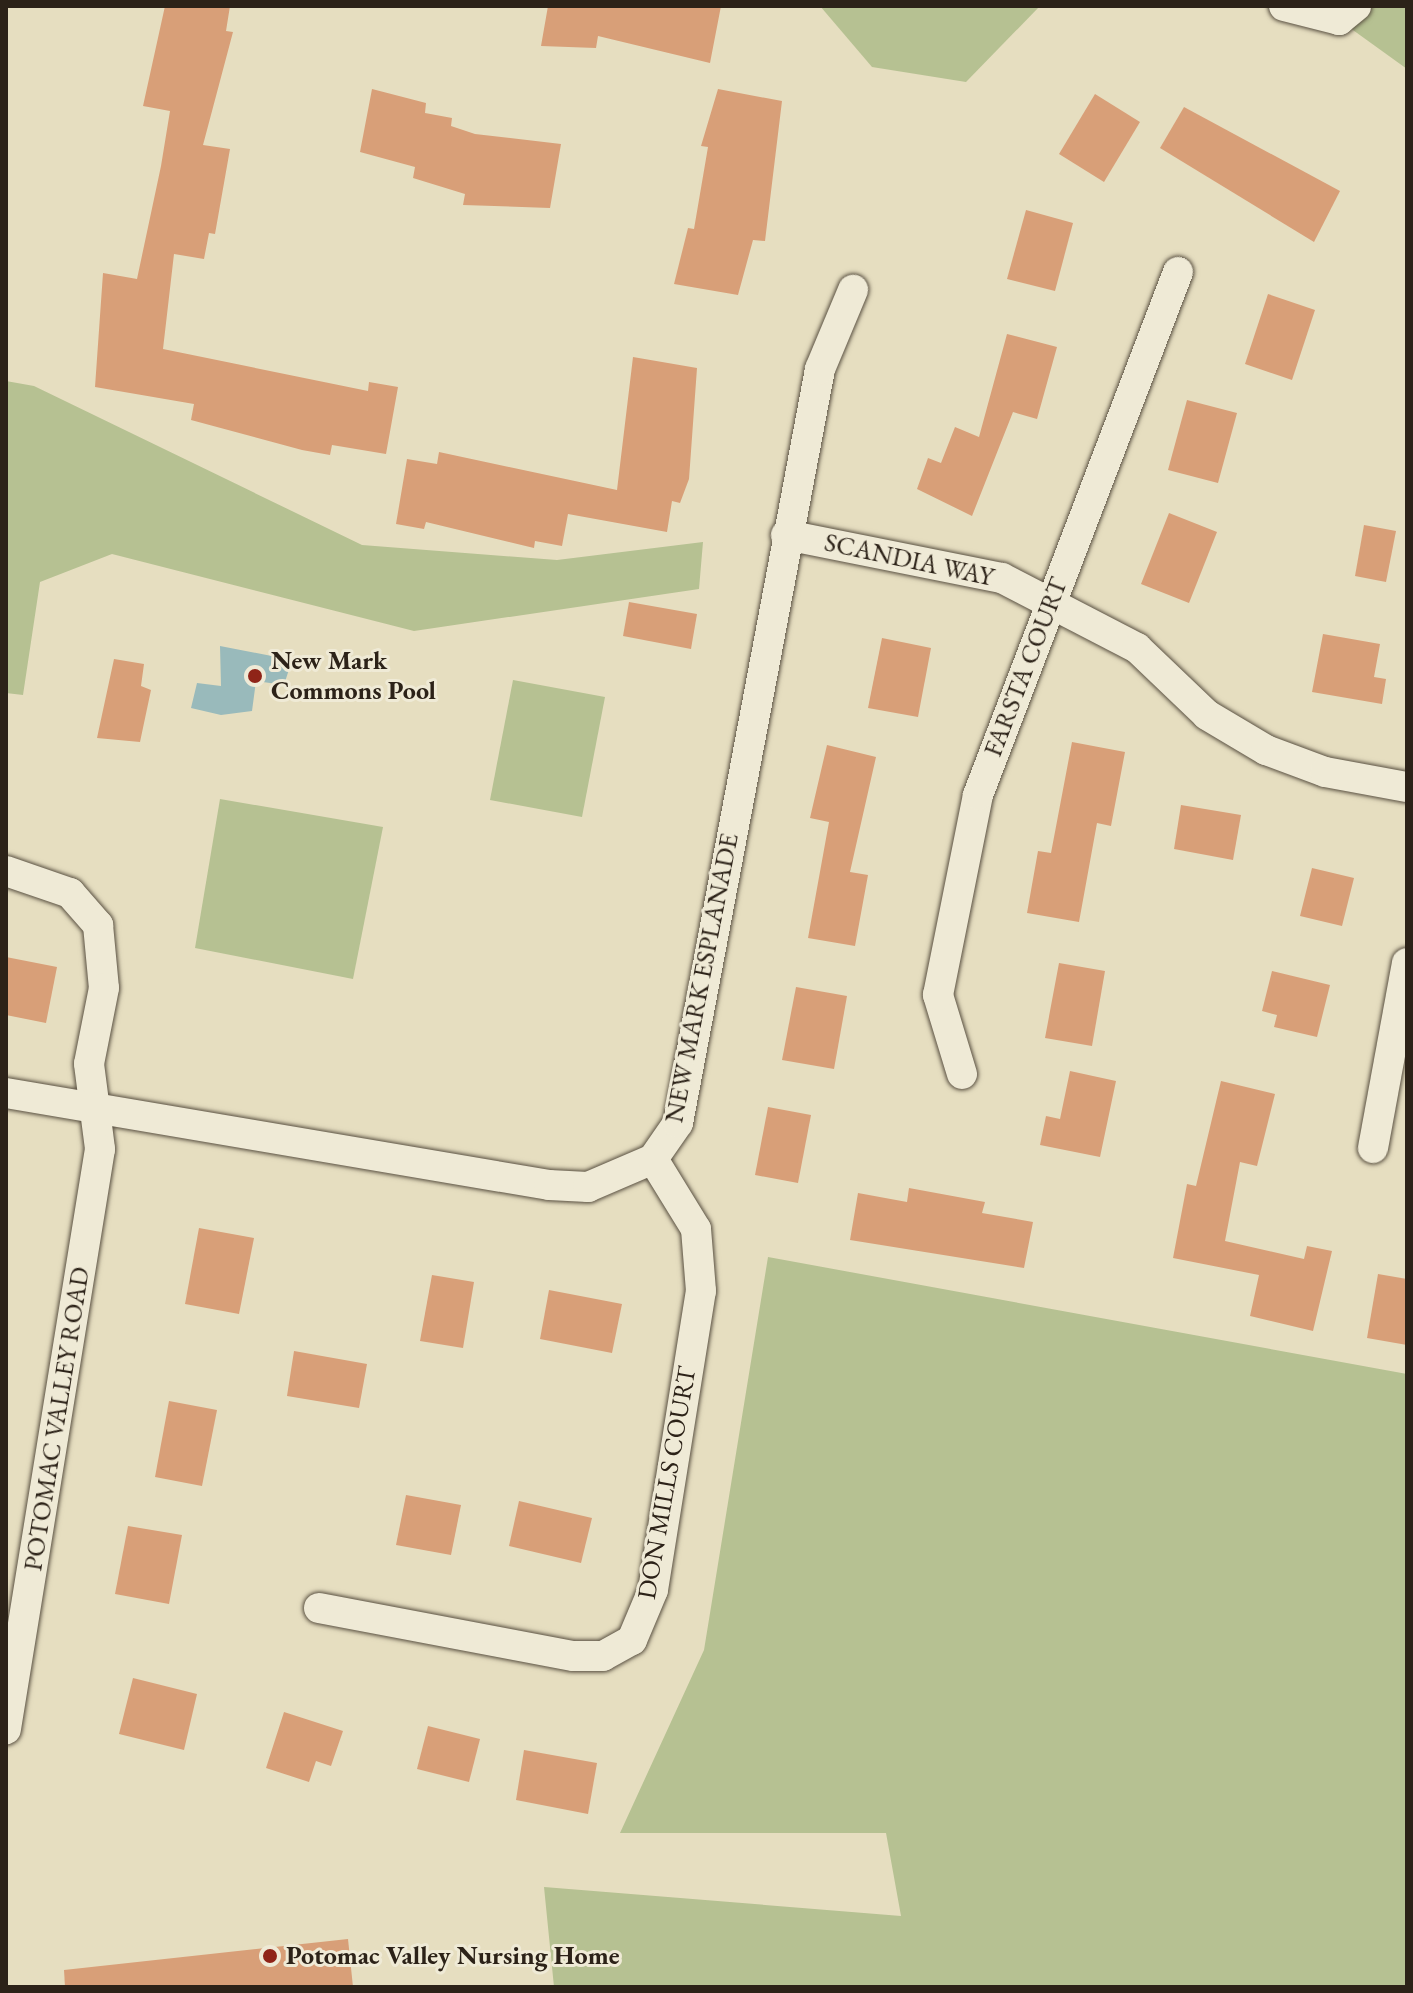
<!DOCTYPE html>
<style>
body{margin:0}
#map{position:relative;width:1413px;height:1993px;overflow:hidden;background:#e6dec0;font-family:"EB Garamond",serif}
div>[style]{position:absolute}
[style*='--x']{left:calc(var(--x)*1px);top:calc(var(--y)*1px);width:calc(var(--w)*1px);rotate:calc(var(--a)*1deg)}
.green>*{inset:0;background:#b6c192}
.water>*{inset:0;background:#99babb}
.building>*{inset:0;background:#d89f78}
.roads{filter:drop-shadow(0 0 2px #5a5142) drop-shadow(0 0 2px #5a5142)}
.minor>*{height:30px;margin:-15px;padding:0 15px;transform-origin:15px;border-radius:15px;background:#efead6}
.dots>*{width:22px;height:22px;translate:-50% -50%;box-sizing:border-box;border:4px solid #efead6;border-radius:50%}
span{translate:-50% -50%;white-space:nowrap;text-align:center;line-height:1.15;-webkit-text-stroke:6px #efead6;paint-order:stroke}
.street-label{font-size:26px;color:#2c2218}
.poi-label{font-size:26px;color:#2c2218;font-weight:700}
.left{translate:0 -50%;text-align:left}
.frame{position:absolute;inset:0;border:8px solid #2c2218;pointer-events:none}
</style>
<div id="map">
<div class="green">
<div style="clip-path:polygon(820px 6px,1040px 6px,966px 82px,872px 67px)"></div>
<div style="clip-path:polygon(1284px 6px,1407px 6px,1407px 69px,1339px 20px)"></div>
<div style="clip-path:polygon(6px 381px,34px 386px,362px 545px,557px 560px,703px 542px,699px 589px,414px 631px,112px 554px,40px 582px,23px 695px,6px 693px)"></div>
<div style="clip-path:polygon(513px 680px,605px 697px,582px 817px,490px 800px)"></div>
<div style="clip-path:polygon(220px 799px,383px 827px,353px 979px,195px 948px)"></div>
<div style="clip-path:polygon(768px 1257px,1407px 1374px,1407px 1987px,554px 1987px,544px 1887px,901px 1916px,886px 1833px,620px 1833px,704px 1650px)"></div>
</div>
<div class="water">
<div style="clip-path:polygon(220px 646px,292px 660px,284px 685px,256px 681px,252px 711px,221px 715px,191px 708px,197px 683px,221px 686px)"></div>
</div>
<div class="building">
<div style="clip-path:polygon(165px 6px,230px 6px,226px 31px,233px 32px,203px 145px,230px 149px,215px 234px,209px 233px,204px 259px,174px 254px,163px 349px,368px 391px,369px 382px,398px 387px,386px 454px,332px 445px,330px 455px,302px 450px,191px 420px,194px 404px,95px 387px,103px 273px,137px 279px,161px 166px,170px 111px,143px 106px)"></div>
<div style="clip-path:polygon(548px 6px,721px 6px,710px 63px,598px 36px,596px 48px,541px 46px)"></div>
<div style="clip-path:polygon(372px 89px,426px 103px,425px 113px,452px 118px,451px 126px,475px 134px,561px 144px,550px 208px,463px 205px,465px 194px,413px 178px,415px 167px,360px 152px)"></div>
<div style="clip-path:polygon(718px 89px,782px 101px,765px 241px,753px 240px,738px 295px,674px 284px,688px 228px,694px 229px,708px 147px,701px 146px)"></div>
<div style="clip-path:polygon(1095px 94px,1140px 122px,1104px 182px,1059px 154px)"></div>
<div style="clip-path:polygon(1184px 107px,1340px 191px,1314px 242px,1160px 148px)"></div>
<div style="clip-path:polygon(1026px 210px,1073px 223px,1055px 291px,1007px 279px)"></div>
<div style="clip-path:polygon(1268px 294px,1315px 310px,1292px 380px,1245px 364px)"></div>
<div style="clip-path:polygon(1007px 334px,1057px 347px,1037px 419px,1013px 412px,972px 516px,917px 489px,928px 458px,941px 463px,955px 427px,979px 437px)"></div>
<div style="clip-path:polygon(633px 357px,697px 368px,689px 479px,680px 503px,672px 501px,667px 532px,568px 514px,562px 546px,535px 541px,534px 548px,426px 522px,424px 529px,396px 524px,407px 459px,437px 464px,439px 452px,617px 490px)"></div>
<div style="clip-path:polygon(1187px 400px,1237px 413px,1218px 483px,1168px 470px)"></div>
<div style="clip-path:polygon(1169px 513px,1217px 532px,1189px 603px,1141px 584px)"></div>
<div style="clip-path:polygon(1364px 525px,1396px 531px,1386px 582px,1355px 576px)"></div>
<div style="clip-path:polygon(629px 602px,697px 614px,691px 649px,623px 636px)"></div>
<div style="clip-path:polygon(1323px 634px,1380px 644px,1374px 677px,1386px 679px,1382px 704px,1312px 692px)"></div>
<div style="clip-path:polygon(882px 638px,931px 648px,918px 717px,868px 708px)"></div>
<div style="clip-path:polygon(114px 659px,144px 664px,141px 686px,151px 690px,140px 742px,97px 738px)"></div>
<div style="clip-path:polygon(1072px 742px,1125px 752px,1111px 826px,1097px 823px,1079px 922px,1027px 913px,1038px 851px,1051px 853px)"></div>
<div style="clip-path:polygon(827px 745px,876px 757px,850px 872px,868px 875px,855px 946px,808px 938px,829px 822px,810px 818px)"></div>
<div style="clip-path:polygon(1181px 805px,1241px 815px,1233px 860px,1174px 849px)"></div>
<div style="clip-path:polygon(1312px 868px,1354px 878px,1342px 926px,1300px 916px)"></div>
<div style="clip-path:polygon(6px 957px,57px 967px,46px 1023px,6px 1015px)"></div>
<div style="clip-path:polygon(1059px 963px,1105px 971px,1092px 1046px,1045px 1038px)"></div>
<div style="clip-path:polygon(1272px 971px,1330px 985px,1317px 1037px,1274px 1027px,1277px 1015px,1262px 1011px)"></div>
<div style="clip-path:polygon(796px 987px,847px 996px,834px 1069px,782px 1060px)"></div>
<div style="clip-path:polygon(1070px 1071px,1116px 1081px,1100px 1157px,1040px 1145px,1046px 1116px,1060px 1119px)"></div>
<div style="clip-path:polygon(1221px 1081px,1275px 1094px,1257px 1166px,1240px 1162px,1225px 1241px,1304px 1259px,1307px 1246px,1332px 1251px,1313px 1331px,1250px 1316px,1259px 1275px,1173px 1258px,1187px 1184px,1196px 1186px)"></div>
<div style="clip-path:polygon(768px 1107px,811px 1115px,798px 1183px,755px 1175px)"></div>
<div style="clip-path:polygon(909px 1188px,985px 1202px,982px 1213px,1033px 1222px,1024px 1268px,850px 1240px,858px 1193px,907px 1202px)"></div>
<div style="clip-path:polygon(199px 1228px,254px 1238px,239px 1314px,185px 1304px)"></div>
<div style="clip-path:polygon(1378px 1274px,1407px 1279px,1407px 1345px,1367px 1338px)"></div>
<div style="clip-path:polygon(432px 1275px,474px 1282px,463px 1348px,420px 1341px)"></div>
<div style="clip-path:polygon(549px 1290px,622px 1304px,612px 1353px,540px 1339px)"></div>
<div style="clip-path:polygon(294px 1351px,367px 1364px,359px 1408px,287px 1396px)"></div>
<div style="clip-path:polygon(169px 1401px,217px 1410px,202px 1486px,155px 1477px)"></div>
<div style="clip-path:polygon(406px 1495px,461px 1505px,451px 1555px,396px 1545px)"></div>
<div style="clip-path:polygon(519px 1501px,592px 1518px,581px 1563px,509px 1546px)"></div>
<div style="clip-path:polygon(128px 1526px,182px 1535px,169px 1604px,115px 1594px)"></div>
<div style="clip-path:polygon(133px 1678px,197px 1694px,184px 1750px,119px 1734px)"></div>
<div style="clip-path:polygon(284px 1712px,343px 1731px,331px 1766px,316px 1761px,309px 1782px,266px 1768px)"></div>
<div style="clip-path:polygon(428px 1726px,480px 1739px,469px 1782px,417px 1769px)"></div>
<div style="clip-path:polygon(524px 1750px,597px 1763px,588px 1814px,516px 1800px)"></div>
<div style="clip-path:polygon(348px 1939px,353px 1987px,65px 1987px,64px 1970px)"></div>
</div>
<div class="roads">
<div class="minor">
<div style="--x:1284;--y:6;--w:57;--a:14.3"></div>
<div style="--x:1339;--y:20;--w:22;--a:-39"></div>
<div style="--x:786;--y:535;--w:220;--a:11.3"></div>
<div style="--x:1002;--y:578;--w:152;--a:27.4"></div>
<div style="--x:1137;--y:648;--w:97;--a:43.7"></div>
<div style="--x:1207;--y:715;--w:69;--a:30.7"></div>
<div style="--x:1266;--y:750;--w:63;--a:20.4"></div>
<div style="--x:1325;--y:772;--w:83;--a:10.4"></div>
<div style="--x:6;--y:871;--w:68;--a:19"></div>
<div style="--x:70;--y:893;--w:43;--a:48.8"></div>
<div style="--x:98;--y:925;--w:63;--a:84.6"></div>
<div style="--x:104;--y:988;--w:77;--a:101.2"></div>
<div style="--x:89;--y:1064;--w:86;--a:82.6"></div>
<div style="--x:100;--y:1149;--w:588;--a:99.21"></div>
<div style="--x:962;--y:1074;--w:83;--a:-106.9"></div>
<div style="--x:938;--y:995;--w:204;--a:-78.7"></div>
<div style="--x:978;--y:795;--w:560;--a:-69.07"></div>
<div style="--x:6;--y:1093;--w:551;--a:9.62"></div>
<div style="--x:549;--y:1185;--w:39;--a:3"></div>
<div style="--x:588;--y:1187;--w:71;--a:-23.3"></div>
<div style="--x:653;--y:1159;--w:44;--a:-55.2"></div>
<div style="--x:678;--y:1123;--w:767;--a:-79.33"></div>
<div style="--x:820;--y:369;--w:86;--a:-67.3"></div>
<div style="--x:1373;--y:1148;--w:188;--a:-79.6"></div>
<div style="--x:319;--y:1608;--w:258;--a:10.7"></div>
<div style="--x:573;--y:1656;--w:30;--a:0"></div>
<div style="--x:603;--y:1656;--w:33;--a:-29"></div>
<div style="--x:632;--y:1640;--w:54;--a:-67.2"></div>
<div style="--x:653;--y:1590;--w:303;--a:-80.9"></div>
<div style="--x:701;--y:1291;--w:62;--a:-94.6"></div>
<div style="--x:696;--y:1229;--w:82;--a:-121.6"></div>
</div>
</div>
<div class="dots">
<div style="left:255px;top:676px;background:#8f2418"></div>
<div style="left:270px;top:1956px;background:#8f2418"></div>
</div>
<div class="street-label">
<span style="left:909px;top:560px;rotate:12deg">SCANDIA WAY</span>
<span style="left:1026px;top:667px;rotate:-69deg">FARSTA COURT</span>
<span style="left:702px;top:978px;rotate:-79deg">NEW MARK ESPLANADE</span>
<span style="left:57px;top:1419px;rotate:-81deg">POTOMAC VALLEY ROAD</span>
<span style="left:667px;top:1483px;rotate:-80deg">DON MILLS COURT</span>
</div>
<div class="poi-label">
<span class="left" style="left:271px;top:676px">New Mark<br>Commons Pool</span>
<span class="left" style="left:286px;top:1956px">Potomac Valley Nursing Home</span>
</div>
<div class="frame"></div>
</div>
